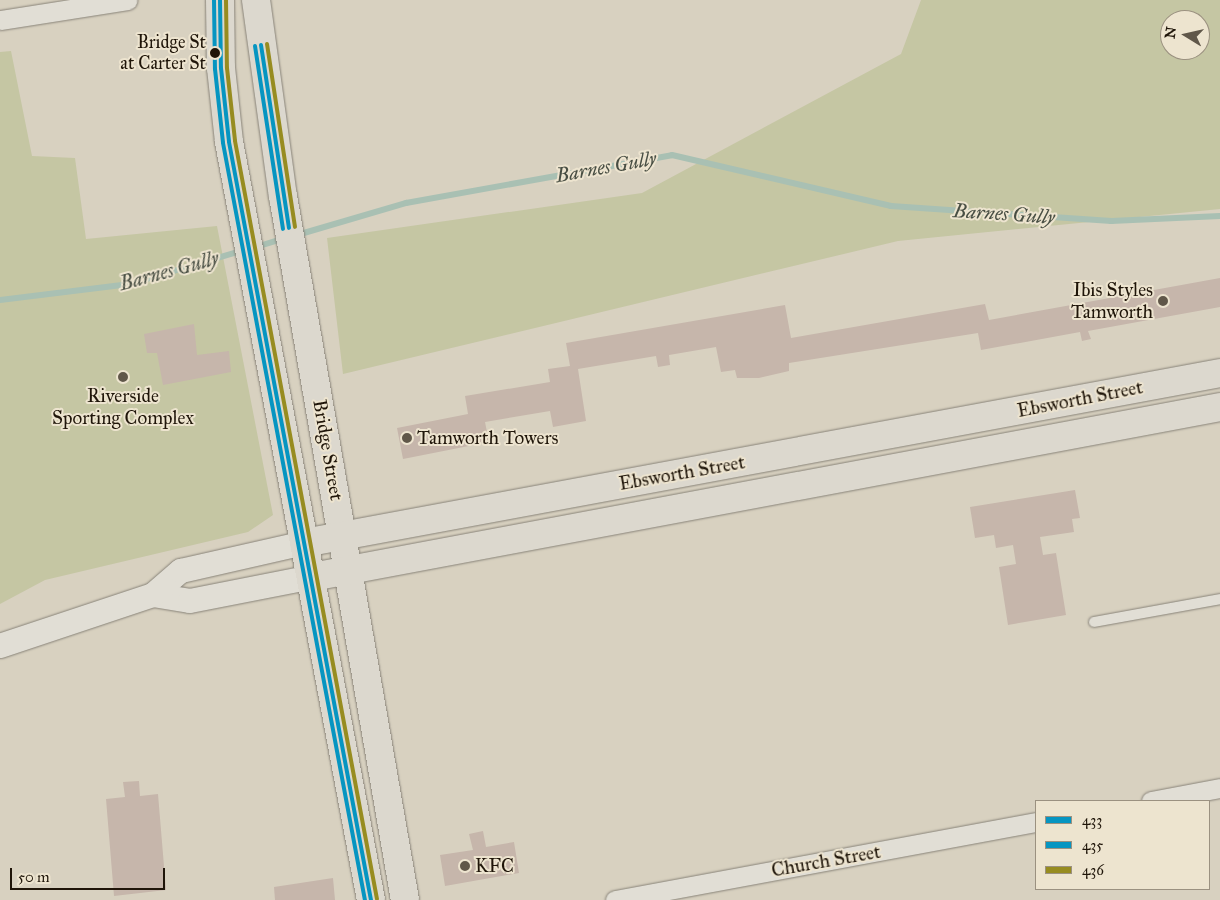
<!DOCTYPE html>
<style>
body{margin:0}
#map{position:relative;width:1220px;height:900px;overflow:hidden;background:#d8d1c0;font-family:"IM FELL Great Primer",serif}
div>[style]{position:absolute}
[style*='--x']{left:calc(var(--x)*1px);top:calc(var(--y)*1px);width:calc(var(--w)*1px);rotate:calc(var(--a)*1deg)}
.green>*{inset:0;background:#c5c6a3}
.stream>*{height:6px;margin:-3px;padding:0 3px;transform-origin:3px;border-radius:3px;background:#a9c0b3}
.building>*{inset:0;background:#c6b6ab}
.roads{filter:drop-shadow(0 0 1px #888378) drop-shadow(0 0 1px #888378)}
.service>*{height:10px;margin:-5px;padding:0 5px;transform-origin:5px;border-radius:5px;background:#e1ded5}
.minor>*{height:19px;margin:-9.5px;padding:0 9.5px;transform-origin:9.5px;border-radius:9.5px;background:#e1ded5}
.tertiary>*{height:24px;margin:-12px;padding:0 12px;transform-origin:12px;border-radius:12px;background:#e1ded5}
.primary>*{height:28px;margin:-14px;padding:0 14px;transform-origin:14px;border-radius:14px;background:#dcd8ce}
.bus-1>*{height:4px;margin:-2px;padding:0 2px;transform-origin:2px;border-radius:2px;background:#0695c1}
.bus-2>*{height:4px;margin:-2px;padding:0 2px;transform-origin:2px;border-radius:2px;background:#0695c1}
.bus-3>*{height:4px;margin:-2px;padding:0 2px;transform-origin:2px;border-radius:2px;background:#978c20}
.dots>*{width:14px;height:14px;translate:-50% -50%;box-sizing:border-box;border:2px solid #ede4cf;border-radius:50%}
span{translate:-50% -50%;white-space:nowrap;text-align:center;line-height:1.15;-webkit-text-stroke:4px #ede4cf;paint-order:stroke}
.bus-label{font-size:18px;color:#1f1509}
.right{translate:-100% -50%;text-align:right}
.poi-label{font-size:19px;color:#1f1509}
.left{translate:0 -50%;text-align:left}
.street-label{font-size:19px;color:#1f1509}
.water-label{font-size:20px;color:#484e43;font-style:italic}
.legend{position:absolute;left:1035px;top:800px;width:175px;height:90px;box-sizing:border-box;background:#ede4cf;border:1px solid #9b9180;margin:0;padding:6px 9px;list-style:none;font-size:15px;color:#1f1509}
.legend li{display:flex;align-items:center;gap:10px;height:25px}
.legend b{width:25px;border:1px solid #9b9180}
.north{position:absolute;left:1160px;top:10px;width:50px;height:50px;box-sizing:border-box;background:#ede4cf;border:1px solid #9b9180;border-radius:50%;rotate:279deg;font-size:14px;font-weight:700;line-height:20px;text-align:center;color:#1f1509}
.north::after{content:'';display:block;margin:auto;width:18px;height:22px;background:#605749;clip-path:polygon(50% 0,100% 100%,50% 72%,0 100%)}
.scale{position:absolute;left:10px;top:868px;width:155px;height:22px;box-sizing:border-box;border:2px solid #1f1509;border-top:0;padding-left:6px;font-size:15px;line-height:18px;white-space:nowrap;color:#1f1509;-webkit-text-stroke:4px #ede4cf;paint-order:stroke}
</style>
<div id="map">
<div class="green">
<div style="clip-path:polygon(evenodd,921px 0,1220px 0,1220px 209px,898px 241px,343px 374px,327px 238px,642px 193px,901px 54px,921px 0,1170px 20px,1200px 20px,1200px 50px,1170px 50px,1170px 20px)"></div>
<div style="clip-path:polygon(11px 51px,32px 156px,75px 158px,86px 239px,217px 226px,273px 515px,248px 532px,45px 580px,0 604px,0 52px)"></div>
</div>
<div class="stream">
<div style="--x:297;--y:235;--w:114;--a:-16.4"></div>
<div style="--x:406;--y:203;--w:270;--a:-10.2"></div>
<div style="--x:672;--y:155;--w:225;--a:13.1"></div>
<div style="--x:891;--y:206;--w:221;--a:3.9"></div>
<div style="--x:1111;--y:221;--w:109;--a:-2.6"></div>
<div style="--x:256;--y:247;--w:30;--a:-17"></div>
<div style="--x:0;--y:300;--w:131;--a:-7"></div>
<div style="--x:130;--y:284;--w:119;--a:-16.6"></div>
</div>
<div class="building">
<div style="clip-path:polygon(1220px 278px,1220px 307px,1088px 331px,1091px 339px,1082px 341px,1080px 332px,981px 350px,978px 333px,789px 363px,789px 371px,759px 378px,737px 378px,735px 370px,721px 372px,716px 347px,669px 355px,670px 365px,658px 367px,656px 356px,578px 369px,586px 421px,553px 427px,550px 411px,485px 422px,489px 442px,403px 459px,397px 428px,468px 414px,465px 396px,550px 382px,548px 369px,570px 366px,566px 343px,785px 305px,791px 338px,985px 304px,989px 320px)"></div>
<div style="clip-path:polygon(194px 324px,197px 355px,229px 351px,231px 372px,163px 385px,157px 353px,147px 353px,144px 334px)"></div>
<div style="clip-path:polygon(1075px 490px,1080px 518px,1072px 519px,1074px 532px,1040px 537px,1043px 555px,1056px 553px,1066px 615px,1008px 625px,999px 567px,1016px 564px,1013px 545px,996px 548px,994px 535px,975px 538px,970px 507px)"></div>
<div style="clip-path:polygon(139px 781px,140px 796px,158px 794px,166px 890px,114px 896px,106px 799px,125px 797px,123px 782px)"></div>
<div style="clip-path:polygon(483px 831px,486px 847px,514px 842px,519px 873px,445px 886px,440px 855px,473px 850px,469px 834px)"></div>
<div style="clip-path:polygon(333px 878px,335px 900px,275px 900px,274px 887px)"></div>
</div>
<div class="roads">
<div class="service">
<div style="--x:1094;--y:622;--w:128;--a:-10.3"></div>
</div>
<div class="minor">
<div style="--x:0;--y:20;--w:129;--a:-8.9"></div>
<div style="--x:1151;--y:801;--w:70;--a:-10.7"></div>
<div style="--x:615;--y:900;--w:428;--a:-10.5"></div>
</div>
<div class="tertiary">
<div style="--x:153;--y:595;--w:37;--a:9"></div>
<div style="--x:190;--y:601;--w:124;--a:-11.1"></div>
<div style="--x:0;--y:646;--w:161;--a:-18.4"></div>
<div style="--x:153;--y:595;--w:37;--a:-41"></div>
<div style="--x:181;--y:571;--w:126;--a:-12.8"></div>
</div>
<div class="primary">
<div style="--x:220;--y:0;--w:68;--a:89.2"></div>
<div style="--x:221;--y:68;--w:74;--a:83.8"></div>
<div style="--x:229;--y:142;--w:771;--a:79.39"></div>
<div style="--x:256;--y:0;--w:198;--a:82.2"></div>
<div style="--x:283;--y:196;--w:714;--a:80.17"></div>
<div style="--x:304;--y:543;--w:932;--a:-10.51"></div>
<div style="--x:312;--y:577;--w:924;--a:-10.6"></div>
</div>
</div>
<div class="bus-1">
<div style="--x:220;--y:0;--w:68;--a:89.2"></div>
<div style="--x:221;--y:68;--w:74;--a:83.8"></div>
<div style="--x:229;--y:142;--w:771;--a:79.39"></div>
<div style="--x:261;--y:45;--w:185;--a:81.3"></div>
</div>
<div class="bus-2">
<div style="--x:214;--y:0;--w:69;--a:89.2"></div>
<div style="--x:215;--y:69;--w:74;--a:83.8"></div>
<div style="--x:223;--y:143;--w:770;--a:79.38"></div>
<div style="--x:255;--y:46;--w:185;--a:81.3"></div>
</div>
<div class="bus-3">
<div style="--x:226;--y:0;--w:68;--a:89.2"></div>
<div style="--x:227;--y:68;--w:73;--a:83.7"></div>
<div style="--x:235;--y:141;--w:771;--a:79.39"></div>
<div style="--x:267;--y:44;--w:185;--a:81.3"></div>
</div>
<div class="dots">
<div style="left:215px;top:53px;background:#1f1509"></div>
<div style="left:1163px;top:301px;background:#605749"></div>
<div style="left:123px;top:377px;background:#605749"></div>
<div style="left:407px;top:438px;background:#605749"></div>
<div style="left:465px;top:866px;background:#605749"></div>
</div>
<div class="bus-label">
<span class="right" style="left:206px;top:53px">Bridge St<br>at Carter St</span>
</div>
<div class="poi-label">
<span class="right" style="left:1153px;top:301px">Ibis Styles<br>Tamworth</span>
<span style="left:123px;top:407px">Riverside<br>Sporting Complex</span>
<span class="left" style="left:417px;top:438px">Tamworth Towers</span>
<span class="left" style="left:475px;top:866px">KFC</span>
</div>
<div class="street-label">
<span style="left:1080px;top:399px;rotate:-11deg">Ebsworth Street</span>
<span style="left:328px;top:450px;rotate:80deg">Bridge Street</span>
<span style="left:682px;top:473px;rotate:-10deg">Ebsworth Street</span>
<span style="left:826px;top:861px;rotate:-10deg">Church Street</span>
</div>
<div class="water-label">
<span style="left:606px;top:167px;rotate:-10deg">Barnes Gully</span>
<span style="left:1004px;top:214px;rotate:4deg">Barnes Gully</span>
<span style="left:169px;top:271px;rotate:-15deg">Barnes Gully</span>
</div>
<ul class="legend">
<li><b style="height:6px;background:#0695c1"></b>433</li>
<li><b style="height:6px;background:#0695c1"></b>435</li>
<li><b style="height:6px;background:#978c20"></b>436</li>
</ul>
<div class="north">N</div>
<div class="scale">50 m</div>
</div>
